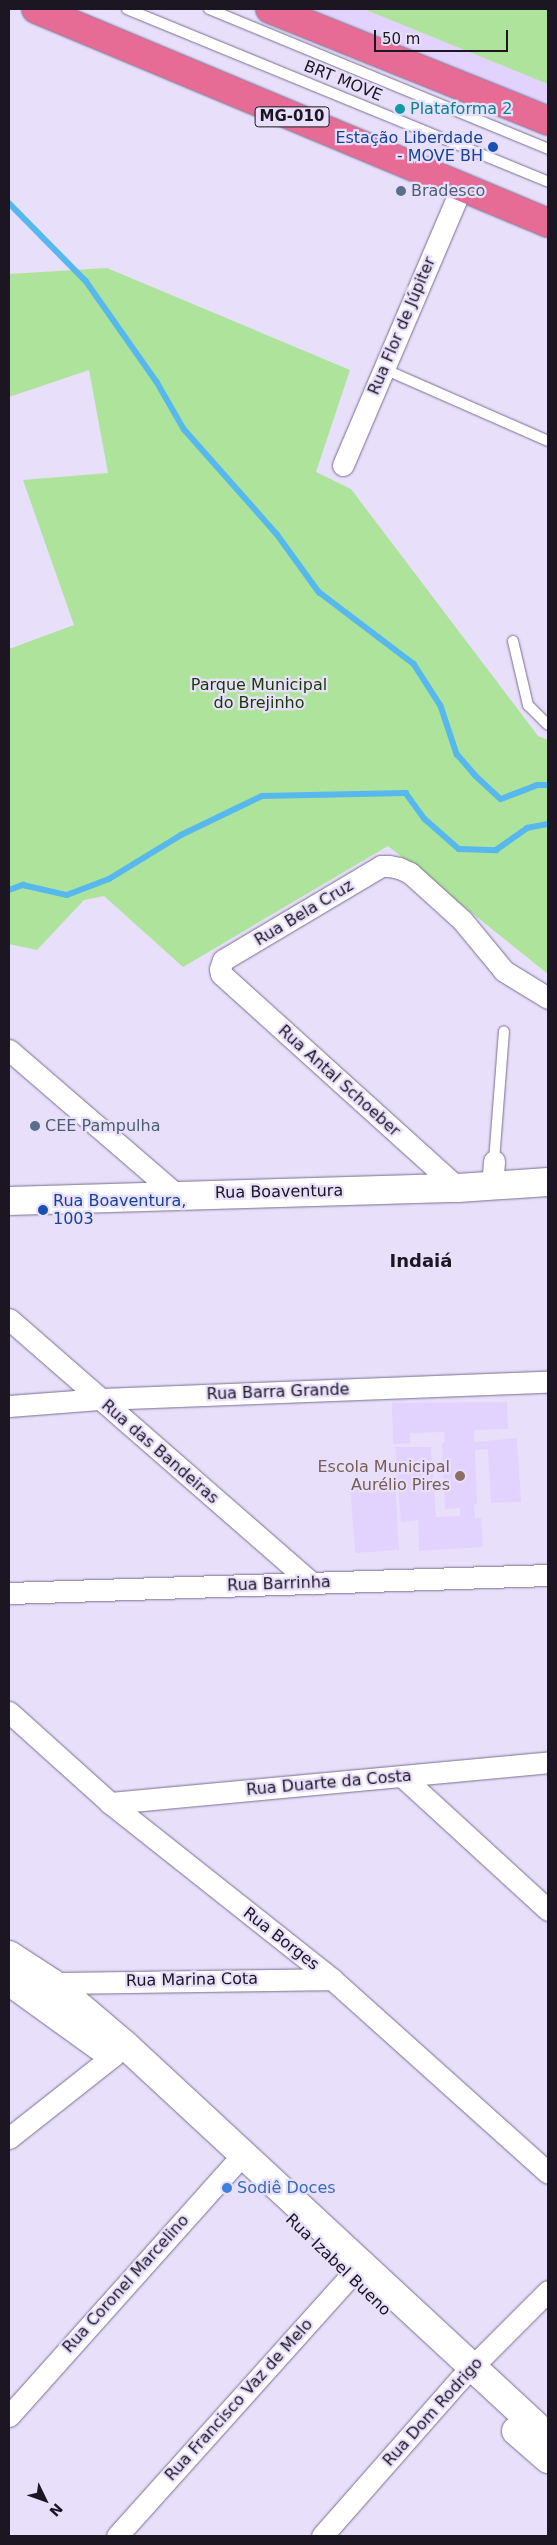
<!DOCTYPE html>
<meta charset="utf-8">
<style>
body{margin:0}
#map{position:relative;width:557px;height:2545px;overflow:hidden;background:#e8dffb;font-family:"DejaVu Sans",sans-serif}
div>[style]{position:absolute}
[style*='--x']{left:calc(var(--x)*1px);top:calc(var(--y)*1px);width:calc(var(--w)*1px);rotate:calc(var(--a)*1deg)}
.built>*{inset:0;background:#e1d3fd}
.green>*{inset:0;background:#aee39b}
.stream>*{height:5.5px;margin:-2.75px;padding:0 2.75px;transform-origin:2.75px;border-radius:2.75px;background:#56b8ed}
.roads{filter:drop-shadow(0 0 1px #796f8e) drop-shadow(0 0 1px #796f8e)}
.lane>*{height:10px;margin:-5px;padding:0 5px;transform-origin:5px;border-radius:5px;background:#fff}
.street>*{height:21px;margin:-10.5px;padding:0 10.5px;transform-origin:10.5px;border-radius:10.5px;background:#fff}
.secondary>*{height:28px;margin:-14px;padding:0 14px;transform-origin:14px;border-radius:14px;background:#fff}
.highway>*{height:28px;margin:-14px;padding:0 14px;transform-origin:14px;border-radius:14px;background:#e66c95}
.dots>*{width:14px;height:14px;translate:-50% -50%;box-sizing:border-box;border:2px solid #e8dffb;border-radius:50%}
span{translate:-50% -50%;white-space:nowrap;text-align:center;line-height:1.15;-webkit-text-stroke:4.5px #e8dffb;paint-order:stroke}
.shield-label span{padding:1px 4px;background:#e8dffb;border:1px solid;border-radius:4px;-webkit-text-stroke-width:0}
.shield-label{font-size:15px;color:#1b1622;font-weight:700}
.street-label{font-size:16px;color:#1b1622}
.culture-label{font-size:16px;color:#0d838f}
.left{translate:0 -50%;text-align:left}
.transit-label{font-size:16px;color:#164399}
.right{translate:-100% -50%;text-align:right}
.service-label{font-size:16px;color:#4e5e75}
.park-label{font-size:16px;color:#163a04}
.education-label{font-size:16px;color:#785e54}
.shop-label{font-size:16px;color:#366cbe}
.neighbourhood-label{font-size:18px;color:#1b1622;font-weight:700}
.frame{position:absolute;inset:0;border:10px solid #1b1622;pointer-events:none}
.north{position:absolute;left:20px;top:2475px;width:50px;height:50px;-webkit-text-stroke:4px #e8dffb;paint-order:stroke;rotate:132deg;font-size:14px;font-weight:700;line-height:20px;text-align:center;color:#1b1622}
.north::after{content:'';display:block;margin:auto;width:18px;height:22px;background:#1b1622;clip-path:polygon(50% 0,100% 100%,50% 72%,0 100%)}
.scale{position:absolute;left:374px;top:30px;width:134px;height:22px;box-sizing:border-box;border:2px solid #1b1622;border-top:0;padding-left:6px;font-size:15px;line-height:18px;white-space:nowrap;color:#1b1622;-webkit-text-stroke:4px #e8dffb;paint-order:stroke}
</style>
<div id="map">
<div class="built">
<div style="clip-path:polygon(311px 9px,548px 9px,548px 105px)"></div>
<div style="clip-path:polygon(507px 1402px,508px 1429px,474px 1430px,474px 1442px,517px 1438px,521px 1502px,491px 1503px,488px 1449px,475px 1450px,477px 1504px,474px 1504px,475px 1518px,481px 1518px,483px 1547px,419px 1551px,418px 1520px,401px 1522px,395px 1447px,431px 1447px,436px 1517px,460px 1516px,460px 1508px,445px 1509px,442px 1443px,445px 1443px,444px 1432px,410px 1433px,410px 1443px,393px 1444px,392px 1403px)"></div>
<div style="clip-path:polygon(395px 1481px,399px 1550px,355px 1553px,350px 1484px)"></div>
</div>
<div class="green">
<div style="clip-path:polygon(364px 9px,548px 9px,548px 84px)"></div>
<div style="clip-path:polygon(107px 268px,350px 370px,316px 472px,351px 489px,538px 736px,548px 740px,548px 974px,388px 846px,183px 967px,104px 896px,84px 900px,37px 950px,9px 944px,9px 649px,74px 625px,23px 480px,108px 473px,89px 370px,9px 397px,9px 274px)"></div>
</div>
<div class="stream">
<div style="--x:9;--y:203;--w:110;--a:45.4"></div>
<div style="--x:86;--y:281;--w:123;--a:54.9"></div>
<div style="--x:157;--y:382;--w:54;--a:60.1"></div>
<div style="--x:184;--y:429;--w:140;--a:48.5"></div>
<div style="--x:277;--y:534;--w:72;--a:54.1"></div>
<div style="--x:319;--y:592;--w:119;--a:37.2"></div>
<div style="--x:414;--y:664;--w:50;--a:57.3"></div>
<div style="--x:441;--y:706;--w:51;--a:71.6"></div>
<div style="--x:457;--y:754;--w:28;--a:49"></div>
<div style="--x:475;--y:775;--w:35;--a:43"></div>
<div style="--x:501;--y:799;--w:39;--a:-21"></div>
<div style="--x:537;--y:785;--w:11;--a:0"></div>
<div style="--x:9;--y:890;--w:15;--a:-20"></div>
<div style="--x:23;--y:885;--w:45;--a:12.8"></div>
<div style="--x:67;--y:895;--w:45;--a:-20.9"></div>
<div style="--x:109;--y:879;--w:84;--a:-31.4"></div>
<div style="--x:181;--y:835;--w:90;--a:-25.7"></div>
<div style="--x:262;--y:796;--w:144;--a:-1.2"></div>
<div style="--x:406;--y:793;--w:32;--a:54"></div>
<div style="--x:425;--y:819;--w:45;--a:41.4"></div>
<div style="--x:459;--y:849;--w:37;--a:2"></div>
<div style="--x:496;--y:850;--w:38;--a:-35"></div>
<div style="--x:527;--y:828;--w:21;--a:-11"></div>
</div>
<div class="roads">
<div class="lane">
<div style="--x:127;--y:9;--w:455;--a:22.3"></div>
<div style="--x:209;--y:9;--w:367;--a:22.4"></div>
<div style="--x:384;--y:369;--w:179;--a:23.7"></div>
<div style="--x:513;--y:641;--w:66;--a:76.8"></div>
<div style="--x:528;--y:705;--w:28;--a:45"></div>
<div style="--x:494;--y:1161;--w:130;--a:-85.6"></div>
</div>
<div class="street">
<div style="--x:343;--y:465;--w:301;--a:-66.9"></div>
<div style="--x:9;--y:1050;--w:222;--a:40.8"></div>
<div style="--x:492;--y:1185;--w:24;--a:-85"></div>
<div style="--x:458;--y:1188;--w:319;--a:-137.9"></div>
<div style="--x:221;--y:974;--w:5;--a:-101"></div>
<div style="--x:220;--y:969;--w:9;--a:-72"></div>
<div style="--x:223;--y:960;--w:184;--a:-30.7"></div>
<div style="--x:381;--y:866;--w:8;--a:0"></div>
<div style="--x:389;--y:866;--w:10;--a:11"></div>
<div style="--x:399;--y:868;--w:12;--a:24"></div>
<div style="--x:410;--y:873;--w:70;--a:42.1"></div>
<div style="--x:462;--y:920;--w:66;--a:50.5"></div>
<div style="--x:504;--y:971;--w:52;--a:31.5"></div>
<div style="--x:9;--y:1319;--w:402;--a:41.1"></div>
<div style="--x:9;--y:1406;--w:90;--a:-4.4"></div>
<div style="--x:99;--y:1399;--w:449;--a:-2.2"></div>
<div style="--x:9;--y:1593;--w:539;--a:-1.91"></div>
<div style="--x:9;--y:1712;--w:136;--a:42"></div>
<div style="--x:110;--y:1803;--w:283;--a:38.4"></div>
<div style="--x:332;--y:1979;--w:290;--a:41.9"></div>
<div style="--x:403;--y:1777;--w:197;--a:42.5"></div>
<div style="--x:110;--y:1803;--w:440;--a:-5.3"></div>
<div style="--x:52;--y:1983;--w:280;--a:-0.8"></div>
<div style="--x:9;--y:2138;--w:132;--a:-38.3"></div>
<div style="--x:113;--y:2056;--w:14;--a:-45"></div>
<div style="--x:9;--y:2416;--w:353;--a:-48.2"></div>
<div style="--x:117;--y:2536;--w:367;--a:-48.1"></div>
<div style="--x:322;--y:2536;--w:208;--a:-48.7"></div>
<div style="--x:459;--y:2380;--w:126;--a:-45"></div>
</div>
<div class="secondary">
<div style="--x:9;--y:1201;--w:449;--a:-1.7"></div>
<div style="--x:458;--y:1188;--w:90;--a:-3.8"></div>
<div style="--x:9;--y:1955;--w:51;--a:33.1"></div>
<div style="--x:52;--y:1983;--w:96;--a:40.3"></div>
<div style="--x:125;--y:2045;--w:577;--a:42.82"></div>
<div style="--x:9;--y:1981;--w:123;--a:35.8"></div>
<div style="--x:516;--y:2431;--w:43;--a:41.2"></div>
</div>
<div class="highway">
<div style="--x:36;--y:9;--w:555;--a:22.68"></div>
<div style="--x:270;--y:9;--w:300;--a:21.9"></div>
</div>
</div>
<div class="dots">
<div style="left:400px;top:109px;background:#0f9aa8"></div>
<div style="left:493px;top:147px;background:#1a4fb4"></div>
<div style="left:401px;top:191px;background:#5c6f8a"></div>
<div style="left:35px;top:1126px;background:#5c6f8a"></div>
<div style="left:43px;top:1210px;background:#1a4fb4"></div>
<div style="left:460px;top:1476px;background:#8d6e63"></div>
<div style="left:227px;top:2188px;background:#3f7fe0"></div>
</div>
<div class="shield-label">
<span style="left:292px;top:117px">MG-010</span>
</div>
<div class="street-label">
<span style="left:343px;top:81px;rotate:22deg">BRT MOVE</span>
<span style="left:402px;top:326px;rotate:-67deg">Rua Flor de Júpiter</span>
<span style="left:304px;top:913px;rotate:-31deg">Rua Bela Cruz</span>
<span style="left:339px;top:1081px;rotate:42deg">Rua Antal Schoeber</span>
<span style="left:279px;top:1192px;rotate:-1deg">Rua Boaventura</span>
<span style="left:278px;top:1392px;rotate:-2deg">Rua Barra Grande</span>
<span style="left:160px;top:1452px;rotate:41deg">Rua das Bandeiras</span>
<span style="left:279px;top:1584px;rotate:-2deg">Rua Barrinha</span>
<span style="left:329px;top:1783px;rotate:-5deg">Rua Duarte da Costa</span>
<span style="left:281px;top:1939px;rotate:38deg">Rua Borges</span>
<span style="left:192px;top:1980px;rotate:-1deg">Rua Marina Cota</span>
<span style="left:338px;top:2265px;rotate:44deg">Rua Izabel Bueno</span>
<span style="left:126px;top:2284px;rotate:-48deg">Rua Coronel Marcelino</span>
<span style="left:239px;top:2400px;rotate:-48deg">Rua Francisco Vaz de Melo</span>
<span style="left:433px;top:2412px;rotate:-48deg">Rua Dom Rodrigo</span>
</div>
<div class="culture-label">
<span class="left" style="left:410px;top:109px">Plataforma 2</span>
</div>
<div class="transit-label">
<span class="right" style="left:483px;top:147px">Estação Liberdade<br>- MOVE BH</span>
<span class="left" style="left:53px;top:1210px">Rua Boaventura,<br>1003</span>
</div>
<div class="service-label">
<span class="left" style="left:411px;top:191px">Bradesco</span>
<span class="left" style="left:45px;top:1126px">CEE Pampulha</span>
</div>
<div class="park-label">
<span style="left:259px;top:694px">Parque Municipal<br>do Brejinho</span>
</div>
<div class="education-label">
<span class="right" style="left:450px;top:1476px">Escola Municipal<br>Aurélio Pires</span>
</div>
<div class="shop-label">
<span class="left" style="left:237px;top:2188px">Sodiê Doces</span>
</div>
<div class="neighbourhood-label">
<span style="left:421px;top:1261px">Indaiá</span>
</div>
<div class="frame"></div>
<div class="north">N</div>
<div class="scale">50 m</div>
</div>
